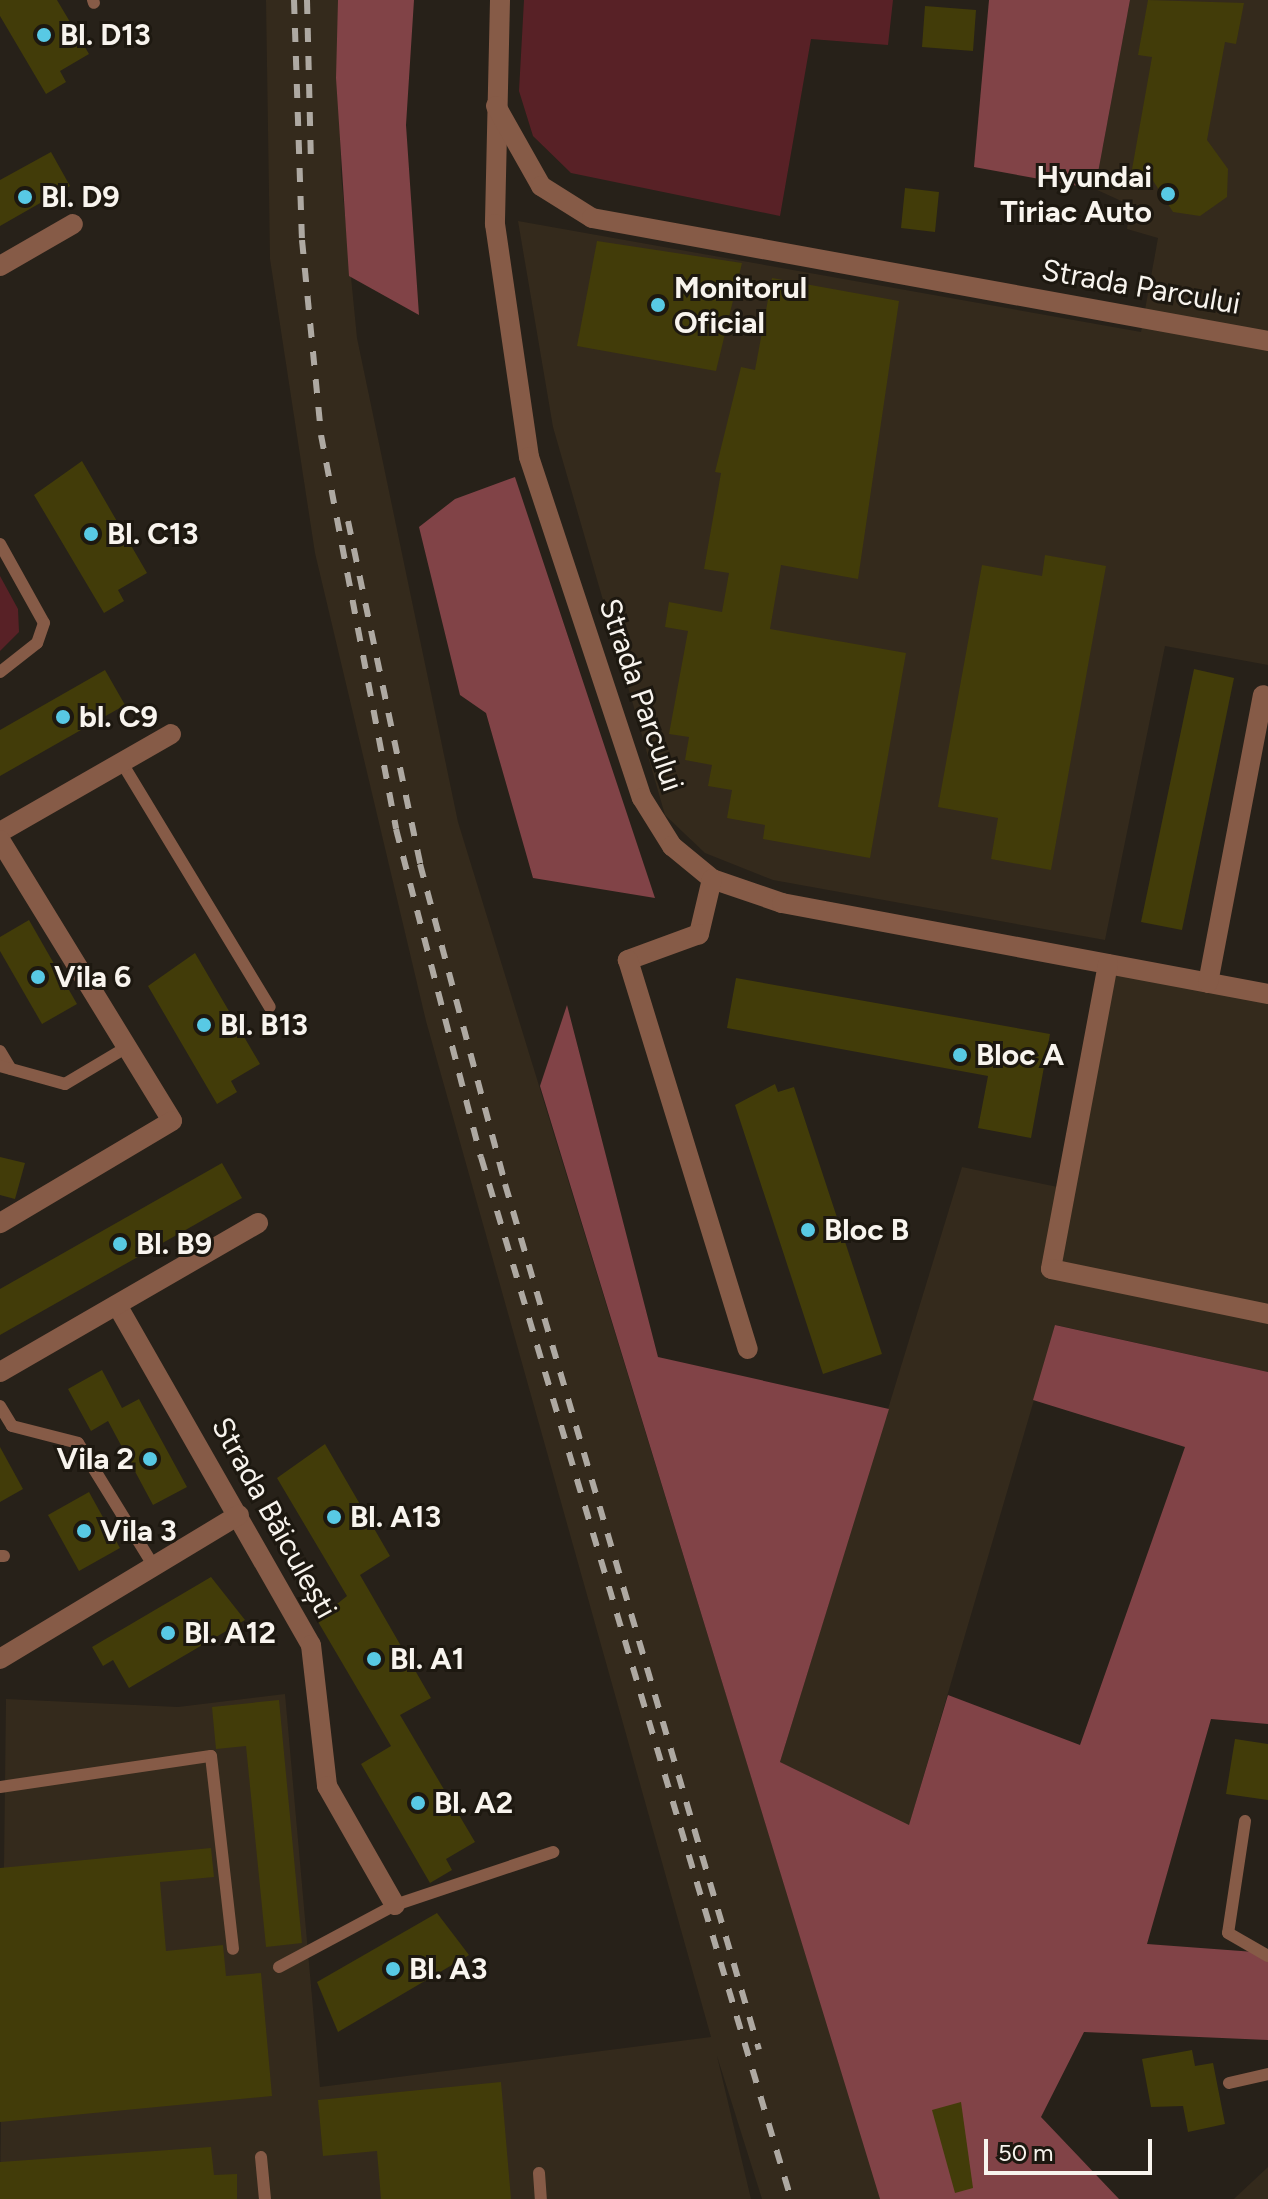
<!DOCTYPE html>
<meta charset="utf-8">
<style>
body{margin:0}
#map{position:relative;width:1268px;height:2199px;overflow:hidden;background:#272119;font-family:Figtree,sans-serif}
div>[style]{position:absolute}
[style*='--x']{left:calc(var(--x)*1px);top:calc(var(--y)*1px);width:calc(var(--w)*1px);rotate:calc(var(--a)*1deg)}
.built>*{inset:0;background:#342a1c}
.green>*{inset:0;background:#582126}
.forest>*{inset:0;background:#814347}
.building>*{inset:0;background:#423c09}
.lane>*{height:12px;margin:-6px;padding:0 6px;transform-origin:6px;border-radius:6px;background:#865b47}
.street>*{height:20px;margin:-10px;padding:0 10px;transform-origin:10px;border-radius:10px;background:#865b47}
.rail>*{height:6px;margin-top:-3px;transform-origin:0;background:repeating-linear-gradient(90deg,#aea9a2 0 14px,transparent 0 28px)}
.dots>*{width:22px;height:22px;translate:-50% -50%;box-sizing:border-box;border:4px solid #1d1810;border-radius:50%}
span{translate:-50% -50%;white-space:nowrap;text-align:center;line-height:1.15;-webkit-text-stroke:6px #1d1810;paint-order:stroke}
.poi-label{font-size:30px;color:#f8f4ee;font-weight:700}
.left{translate:0 -50%;text-align:left}
.right{translate:-100% -50%;text-align:right}
.street-label{font-size:30px;color:#f8f4ee}
.scale{position:absolute;left:984px;top:2139px;width:168px;height:36px;box-sizing:border-box;border:4px solid #f8f4ee;border-top:0;padding-left:10px;font-size:24px;line-height:28px;white-space:nowrap;color:#f8f4ee;-webkit-text-stroke:6px #1d1810;paint-order:stroke}
</style>
<div id="map">
<div class="built">
<div style="clip-path:polygon(266px 0,338px 0,341px 175px,357px 338px,458px 822px,881px 2199px,762px 2199px,717px 2056px,751px 2199px,0 2199px,6px 1699px,178px 1707px,285px 1694px,320px 2087px,711px 2037px,426px 1021px,315px 553px,270px 259px)"></div>
<div style="clip-path:polygon(1130px 0,1268px 0,1268px 665px,1165px 646px,1105px 940px,773px 880px,705px 853px,665px 815px,553px 427px,518px 221px,1141px 332px,1158px 238px,1127px 229px,1130px 205px,1095px 189px)"></div>
<div style="clip-path:polygon(1108px 964px,1268px 993px,1268px 1372px,1056px 1325px,909px 1826px,780px 1762px,962px 1167px,1067px 1189px)"></div>
<div style="clip-path:polygon(1268px 2167px,1268px 2199px,1234px 2199px,1237px 2196px)"></div>
</div>
<div class="green">
<div style="clip-path:polygon(524px 0,893px 0,888px 45px,811px 39px,780px 216px,571px 173px,533px 136px,519px 91px)"></div>
<div style="clip-path:polygon(0 576px,18px 609px,19px 632px,0 651px)"></div>
</div>
<div class="forest">
<div style="clip-path:polygon(338px 0,414px 0,406px 125px,419px 315px,349px 276px,336px 78px)"></div>
<div style="clip-path:polygon(989px 0,1130px 0,1095px 189px,974px 167px)"></div>
<div style="clip-path:polygon(515px 477px,655px 898px,533px 878px,486px 713px,460px 695px,419px 527px,455px 499px)"></div>
<div style="clip-path:polygon(567px 1005px,658px 1357px,889px 1409px,780px 1762px,909px 1825px,948px 1695px,1080px 1745px,1185px 1447px,1033px 1400px,1055px 1325px,1268px 1372px,1268px 1724px,1211px 1719px,1147px 1944px,1268px 1953px,1268px 2040px,1084px 2032px,1041px 2117px,1119px 2199px,880px 2199px,540px 1086px)"></div>
</div>
<div class="building">
<div style="clip-path:polygon(0 0,57px 0,89px 54px,60px 71px,66px 82px,46px 94px,0 16px)"></div>
<div style="clip-path:polygon(1148px 0,1244px 3px,1236px 44px,1225px 42px,1207px 140px,1228px 169px,1227px 197px,1200px 216px,1173px 212px,1152px 179px,1131px 175px,1152px 57px,1138px 55px)"></div>
<div style="clip-path:polygon(925px 6px,976px 10px,973px 51px,922px 47px)"></div>
<div style="clip-path:polygon(51px 152px,70px 186px,0 226px,0 180px)"></div>
<div style="clip-path:polygon(905px 188px,939px 192px,935px 232px,901px 228px)"></div>
<div style="clip-path:polygon(597px 241px,742px 263px,716px 371px,577px 346px)"></div>
<div style="clip-path:polygon(772px 278px,899px 301px,858px 579px,781px 565px,770px 629px,906px 653px,870px 858px,763px 839px,765px 825px,727px 818px,732px 790px,708px 786px,712px 765px,685px 760px,689px 737px,669px 734px,688px 631px,665px 627px,669px 602px,722px 612px,729px 573px,704px 569px,721px 473px,715px 472px,741px 367px,755px 370px)"></div>
<div style="clip-path:polygon(82px 461px,147px 573px,118px 590px,124px 601px,104px 613px,34px 495px)"></div>
<div style="clip-path:polygon(1045px 555px,1106px 566px,1051px 870px,991px 859px,998px 818px,938px 807px,982px 565px,1042px 576px)"></div>
<div style="clip-path:polygon(1194px 669px,1234px 678px,1182px 930px,1141px 922px)"></div>
<div style="clip-path:polygon(105px 670px,125px 705px,0 776px,0 730px)"></div>
<div style="clip-path:polygon(29px 920px,77px 1004px,42px 1024px,0 951px,0 937px)"></div>
<div style="clip-path:polygon(195px 953px,260px 1064px,231px 1081px,237px 1092px,217px 1104px,148px 986px)"></div>
<div style="clip-path:polygon(736px 978px,1050px 1034px,1031px 1138px,978px 1128px,988px 1076px,727px 1028px)"></div>
<div style="clip-path:polygon(775px 1084px,778px 1092px,794px 1087px,882px 1354px,823px 1374px,735px 1105px)"></div>
<div style="clip-path:polygon(0 1157px,25px 1163px,15px 1199px,0 1195px)"></div>
<div style="clip-path:polygon(222px 1163px,242px 1198px,0 1335px,0 1289px)"></div>
<div style="clip-path:polygon(102px 1370px,122px 1408px,139px 1399px,187px 1487px,153px 1505px,108px 1421px,91px 1431px,68px 1389px)"></div>
<div style="clip-path:polygon(325px 1444px,390px 1556px,360px 1575px,431px 1698px,400px 1715px,475px 1842px,446px 1859px,452px 1870px,430px 1883px,361px 1764px,391px 1746px,317px 1620px,347px 1596px,277px 1478px)"></div>
<div style="clip-path:polygon(0 1447px,23px 1489px,0 1502px)"></div>
<div style="clip-path:polygon(89px 1492px,120px 1548px,79px 1571px,48px 1515px)"></div>
<div style="clip-path:polygon(211px 1577px,245px 1620px,129px 1688px,113px 1660px,103px 1666px,92px 1647px)"></div>
<div style="clip-path:polygon(279px 1700px,302px 1943px,266px 1947px,246px 1746px,216px 1749px,212px 1707px)"></div>
<div style="clip-path:polygon(1235px 1739px,1268px 1744px,1268px 1800px,1226px 1794px)"></div>
<div style="clip-path:polygon(211px 1848px,214px 1877px,160px 1882px,166px 1951px,223px 1945px,226px 1976px,261px 1973px,272px 2096px,0 2122px,0 1868px)"></div>
<div style="clip-path:polygon(437px 1913px,469px 1955px,338px 2032px,317px 1982px)"></div>
<div style="clip-path:polygon(1192px 2050px,1195px 2066px,1213px 2063px,1225px 2124px,1188px 2132px,1183px 2106px,1151px 2107px,1142px 2059px)"></div>
<div style="clip-path:polygon(501px 2082px,511px 2199px,381px 2199px,377px 2151px,323px 2156px,318px 2100px)"></div>
<div style="clip-path:polygon(961px 2102px,973px 2188px,955px 2193px,932px 2110px)"></div>
<div style="clip-path:polygon(211px 2147px,214px 2175px,237px 2174px,237px 2199px,0 2199px,0 2162px)"></div>
</div>
<div class="lane">
<div style="--x:93;--y:0;--w:3;--a:72"></div>
<div style="--x:0;--y:544;--w:90;--a:60.9"></div>
<div style="--x:44;--y:623;--w:21;--a:109"></div>
<div style="--x:37;--y:643;--w:47;--a:141.9"></div>
<div style="--x:122;--y:763;--w:285;--a:58.8"></div>
<div style="--x:0;--y:1051;--w:21;--a:59"></div>
<div style="--x:0;--y:1066;--w:67;--a:15.5"></div>
<div style="--x:65;--y:1084;--w:72;--a:-30.8"></div>
<div style="--x:0;--y:1406;--w:23;--a:59"></div>
<div style="--x:12;--y:1426;--w:68;--a:14.4"></div>
<div style="--x:78;--y:1443;--w:143;--a:58.4"></div>
<div style="--x:0;--y:1556;--w:4;--a:0"></div>
<div style="--x:0;--y:1787;--w:213;--a:-8.4"></div>
<div style="--x:211;--y:1756;--w:194;--a:83.5"></div>
<div style="--x:1245;--y:1821;--w:113;--a:98.6"></div>
<div style="--x:1228;--y:1933;--w:46;--a:29.9"></div>
<div style="--x:279;--y:1967;--w:132;--a:-28.1"></div>
<div style="--x:395;--y:1905;--w:167;--a:-18.5"></div>
<div style="--x:1229;--y:2083;--w:40;--a:-13"></div>
<div style="--x:261;--y:2157;--w:42;--a:84.6"></div>
<div style="--x:539;--y:2173;--w:26;--a:86"></div>
</div>
<div class="street">
<div style="--x:500;--y:0;--w:224;--a:91.3"></div>
<div style="--x:495;--y:224;--w:235;--a:81.7"></div>
<div style="--x:529;--y:457;--w:359;--a:71.7"></div>
<div style="--x:642;--y:798;--w:57;--a:58"></div>
<div style="--x:672;--y:846;--w:52;--a:39.5"></div>
<div style="--x:712;--y:879;--w:74;--a:18.9"></div>
<div style="--x:782;--y:903;--w:494;--a:10.6"></div>
<div style="--x:496;--y:106;--w:92;--a:60.6"></div>
<div style="--x:541;--y:186;--w:60;--a:32.1"></div>
<div style="--x:592;--y:218;--w:687;--a:10.31"></div>
<div style="--x:0;--y:266;--w:84;--a:-29.9"></div>
<div style="--x:0;--y:832;--w:197;--a:-29.8"></div>
<div style="--x:0;--y:840;--w:329;--a:58.5"></div>
<div style="--x:172;--y:1121;--w:200;--a:149.3"></div>
<div style="--x:712;--y:879;--w:57;--a:103.3"></div>
<div style="--x:699;--y:934;--w:76;--a:159.9"></div>
<div style="--x:628;--y:960;--w:407;--a:72.9"></div>
<div style="--x:1108;--y:964;--w:310;--a:100.6"></div>
<div style="--x:1051;--y:1269;--w:222;--a:11.7"></div>
<div style="--x:1208;--y:983;--w:293;--a:-79.2"></div>
<div style="--x:117;--y:1305;--w:391;--a:60.3"></div>
<div style="--x:311;--y:1645;--w:142;--a:83.5"></div>
<div style="--x:327;--y:1786;--w:137;--a:60.3"></div>
<div style="--x:0;--y:1372;--w:298;--a:-30"></div>
<div style="--x:0;--y:1659;--w:279;--a:-31.1"></div>
</div>
<div class="rail">
<div style="--x:294;--y:0;--w:240;--a:88.1"></div>
<div style="--x:302;--y:240;--w:196;--a:84.4"></div>
<div style="--x:321;--y:435;--w:401;--a:79.2"></div>
<div style="--x:396;--y:829;--w:339;--a:75.5"></div>
<div style="--x:481;--y:1157;--w:1087;--a:73.43"></div>
<div style="--x:307;--y:0;--w:167;--a:88.6"></div>
<div style="--x:348;--y:521;--w:350;--a:78.1"></div>
<div style="--x:420;--y:864;--w:331;--a:75.1"></div>
<div style="--x:505;--y:1184;--w:902;--a:73.65"></div>
</div>
<div class="dots">
<div style="left:44px;top:35px;background:#58c9e4"></div>
<div style="left:1168px;top:194px;background:#58c9e4"></div>
<div style="left:25px;top:197px;background:#58c9e4"></div>
<div style="left:658px;top:305px;background:#58c9e4"></div>
<div style="left:91px;top:534px;background:#58c9e4"></div>
<div style="left:63px;top:717px;background:#58c9e4"></div>
<div style="left:38px;top:977px;background:#58c9e4"></div>
<div style="left:204px;top:1025px;background:#58c9e4"></div>
<div style="left:960px;top:1055px;background:#58c9e4"></div>
<div style="left:808px;top:1230px;background:#58c9e4"></div>
<div style="left:120px;top:1244px;background:#58c9e4"></div>
<div style="left:150px;top:1459px;background:#58c9e4"></div>
<div style="left:334px;top:1517px;background:#58c9e4"></div>
<div style="left:84px;top:1531px;background:#58c9e4"></div>
<div style="left:168px;top:1633px;background:#58c9e4"></div>
<div style="left:374px;top:1659px;background:#58c9e4"></div>
<div style="left:418px;top:1803px;background:#58c9e4"></div>
<div style="left:393px;top:1969px;background:#58c9e4"></div>
</div>
<div class="poi-label">
<span class="left" style="left:60px;top:35px">Bl. D13</span>
<span class="right" style="left:1152px;top:194px">Hyundai<br>Tiriac Auto</span>
<span class="left" style="left:41px;top:197px">Bl. D9</span>
<span class="left" style="left:674px;top:305px">Monitorul<br>Oficial</span>
<span class="left" style="left:107px;top:534px">Bl. C13</span>
<span class="left" style="left:79px;top:717px">bl. C9</span>
<span class="left" style="left:54px;top:977px">Vila 6</span>
<span class="left" style="left:220px;top:1025px">Bl. B13</span>
<span class="left" style="left:976px;top:1055px">Bloc A</span>
<span class="left" style="left:824px;top:1230px">Bloc B</span>
<span class="left" style="left:136px;top:1244px">Bl. B9</span>
<span class="right" style="left:134px;top:1459px">Vila 2</span>
<span class="left" style="left:350px;top:1517px">Bl. A13</span>
<span class="left" style="left:100px;top:1531px">Vila 3</span>
<span class="left" style="left:184px;top:1633px">Bl. A12</span>
<span class="left" style="left:390px;top:1659px">Bl. A1</span>
<span class="left" style="left:434px;top:1803px">Bl. A2</span>
<span class="left" style="left:409px;top:1969px">Bl. A3</span>
</div>
<div class="street-label">
<span style="left:1141px;top:287px;rotate:10deg">Strada Parcului</span>
<span style="left:641px;top:695px;rotate:71deg">Strada Parcului</span>
<span style="left:274px;top:1518px;rotate:61deg">Strada Băiculești</span>
</div>
<div class="scale">50 m</div>
</div>
